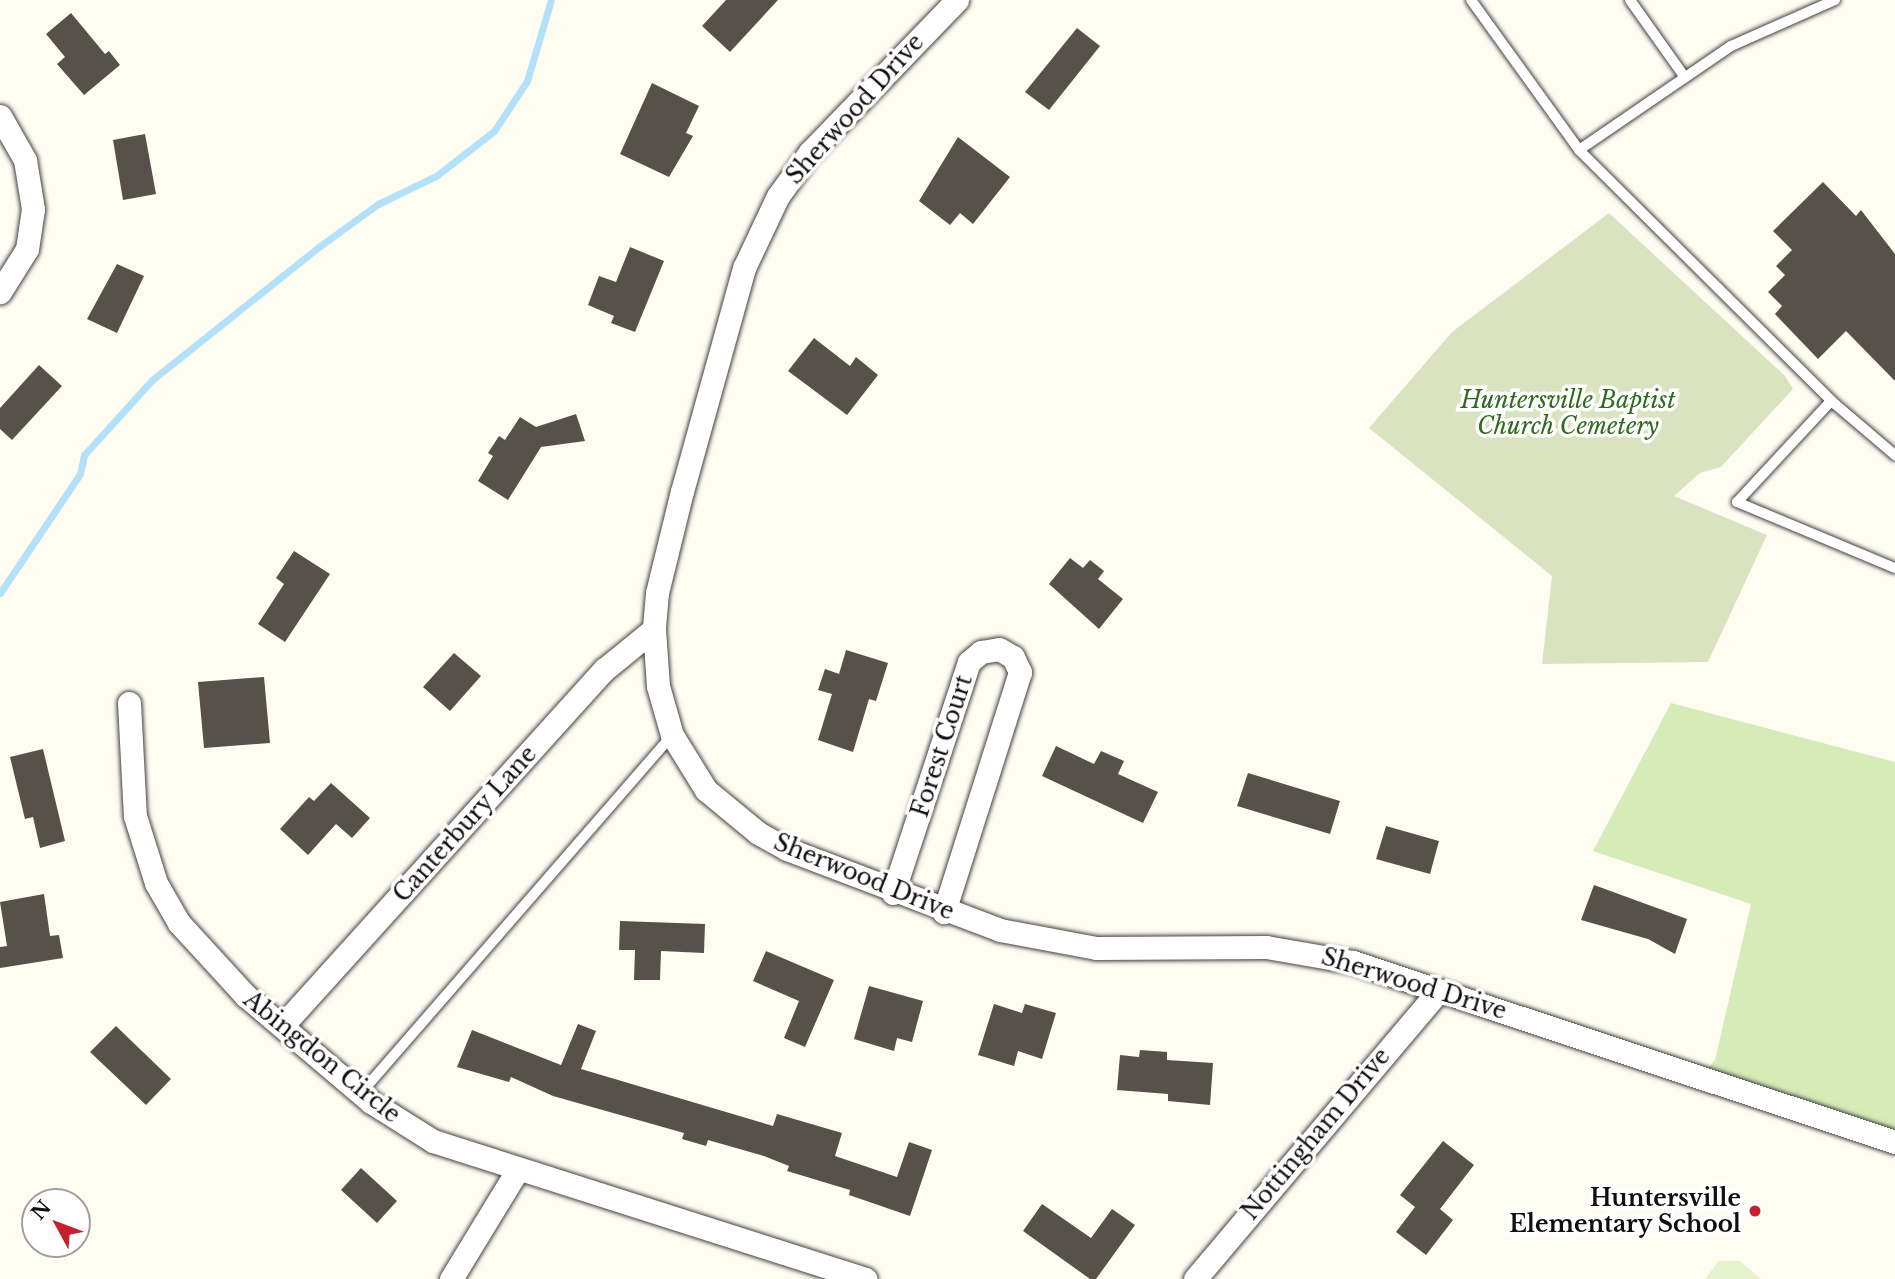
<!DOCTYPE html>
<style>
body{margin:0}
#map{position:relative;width:1895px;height:1279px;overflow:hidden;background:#fffcf1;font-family:"Libre Baskerville",serif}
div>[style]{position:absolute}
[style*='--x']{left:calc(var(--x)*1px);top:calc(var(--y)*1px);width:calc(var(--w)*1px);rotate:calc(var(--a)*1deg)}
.green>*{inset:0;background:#d5ecb8}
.cemetery>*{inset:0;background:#d9e3c0}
.pitch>*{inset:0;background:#e6f2cb}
.stream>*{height:7px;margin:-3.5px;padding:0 3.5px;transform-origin:3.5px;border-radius:3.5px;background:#b3e1f9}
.building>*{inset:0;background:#58504b}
.roads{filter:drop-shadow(0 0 2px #424242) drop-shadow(0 0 2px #424242)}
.service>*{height:10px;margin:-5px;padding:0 5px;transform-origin:5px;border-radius:5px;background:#fff}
.minor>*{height:23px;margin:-11.5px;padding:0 11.5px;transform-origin:11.5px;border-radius:11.5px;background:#fff}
.dots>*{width:19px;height:19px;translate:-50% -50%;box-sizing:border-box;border:4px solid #fff;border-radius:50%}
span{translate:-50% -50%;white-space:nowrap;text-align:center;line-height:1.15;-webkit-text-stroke:7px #fff;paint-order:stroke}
.street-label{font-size:23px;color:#0f0f0f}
.park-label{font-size:23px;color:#2f6b1c;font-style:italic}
.poi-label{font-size:23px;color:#0f0f0f;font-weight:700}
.right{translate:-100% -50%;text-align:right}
.north{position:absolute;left:21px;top:1188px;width:70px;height:70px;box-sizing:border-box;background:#fff;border:2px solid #9f9f9f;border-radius:50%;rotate:311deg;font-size:19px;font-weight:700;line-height:28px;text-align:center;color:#0f0f0f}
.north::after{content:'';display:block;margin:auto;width:24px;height:32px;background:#c6202e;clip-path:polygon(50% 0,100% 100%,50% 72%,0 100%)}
</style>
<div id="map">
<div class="green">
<div style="clip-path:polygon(1671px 703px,1895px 762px,1895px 1142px,1700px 1078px,1715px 1060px,1751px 904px,1593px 851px)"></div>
</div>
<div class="cemetery">
<div style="clip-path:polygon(1609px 213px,1785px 376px,1793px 389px,1721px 467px,1700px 473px,1674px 496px,1767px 535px,1708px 662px,1542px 664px,1552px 576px,1369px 428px,1452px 332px)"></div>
</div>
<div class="pitch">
<div style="clip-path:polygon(1719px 1261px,1740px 1261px,1761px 1279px,1705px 1279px)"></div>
</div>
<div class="stream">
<div style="--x:0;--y:593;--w:143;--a:-56.1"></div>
<div style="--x:80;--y:474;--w:19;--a:-78"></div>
<div style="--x:84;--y:455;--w:101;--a:-47.8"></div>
<div style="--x:152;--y:380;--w:215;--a:-38.6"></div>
<div style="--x:320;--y:246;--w:72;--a:-35.9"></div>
<div style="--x:378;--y:204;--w:64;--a:-25.8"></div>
<div style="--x:436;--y:176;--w:73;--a:-37.8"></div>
<div style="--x:494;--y:131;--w:60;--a:-56.6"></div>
<div style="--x:527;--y:81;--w:84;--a:-73.5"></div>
</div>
<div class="building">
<div style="clip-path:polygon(726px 0,778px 0,730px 52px,702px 26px)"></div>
<div style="clip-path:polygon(71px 13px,105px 54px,109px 51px,120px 65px,84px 95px,57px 64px,65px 57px,46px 34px)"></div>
<div style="clip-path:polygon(1077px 28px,1100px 46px,1049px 110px,1025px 92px)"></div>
<div style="clip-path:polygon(652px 83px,699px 106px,686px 133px,693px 136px,669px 177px,620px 154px)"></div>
<div style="clip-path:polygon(145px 134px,156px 194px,123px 200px,113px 140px)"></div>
<div style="clip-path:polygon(958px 137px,1010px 177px,973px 224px,960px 213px,950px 225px,919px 201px)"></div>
<div style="clip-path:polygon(1823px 182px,1856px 216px,1861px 210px,1895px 254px,1895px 381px,1846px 331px,1818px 359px,1775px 314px,1782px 306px,1768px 292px,1785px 275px,1776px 266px,1792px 250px,1773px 231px)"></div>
<div style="clip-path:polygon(630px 247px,664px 261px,635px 332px,611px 323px,614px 316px,588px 305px,599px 276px,616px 282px)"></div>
<div style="clip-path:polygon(117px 264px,144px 276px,117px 333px,87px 319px)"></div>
<div style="clip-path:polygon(814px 338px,850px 366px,856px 357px,878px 375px,847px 415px,788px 371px)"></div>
<div style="clip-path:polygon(39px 365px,62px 386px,12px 440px,0 429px,0 408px)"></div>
<div style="clip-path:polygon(576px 414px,585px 441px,541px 447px,508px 500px,478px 481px,493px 456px,488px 453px,499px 436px,505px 440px,520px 417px,536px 427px)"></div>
<div style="clip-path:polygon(294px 551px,330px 574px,285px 642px,258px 624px,284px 584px,276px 578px)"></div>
<div style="clip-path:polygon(1070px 558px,1083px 568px,1090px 560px,1104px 571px,1098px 579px,1123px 599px,1099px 629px,1049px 584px)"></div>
<div style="clip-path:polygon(846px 650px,888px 663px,876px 701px,869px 699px,853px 752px,818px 740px,832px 694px,818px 690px,825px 669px,839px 674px)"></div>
<div style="clip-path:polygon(454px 653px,481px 676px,450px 711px,423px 687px)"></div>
<div style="clip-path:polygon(264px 677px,270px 743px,204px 748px,198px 682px)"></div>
<div style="clip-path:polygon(1056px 746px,1094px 764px,1101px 751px,1124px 761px,1118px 774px,1158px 792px,1143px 823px,1042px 776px)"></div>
<div style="clip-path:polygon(43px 749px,65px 841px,40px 848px,33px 817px,25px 819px,10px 757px)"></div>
<div style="clip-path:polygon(1248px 773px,1340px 801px,1330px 834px,1237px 806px)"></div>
<div style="clip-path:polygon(331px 783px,370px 818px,352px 838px,336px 824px,308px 855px,280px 829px,309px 797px,314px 801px)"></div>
<div style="clip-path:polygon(1386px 826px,1439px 841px,1430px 874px,1376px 859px)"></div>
<div style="clip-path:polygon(1594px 885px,1687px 919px,1675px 954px,1648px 939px,1581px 920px)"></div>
<div style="clip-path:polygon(44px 894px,50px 936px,59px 935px,63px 958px,0 968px,0 947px,7px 946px,0 902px)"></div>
<div style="clip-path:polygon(620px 921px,705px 924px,704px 953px,661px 951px,660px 980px,634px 980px,635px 950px,619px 950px)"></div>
<div style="clip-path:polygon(766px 951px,834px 980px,805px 1047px,784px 1038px,799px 1001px,753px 981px)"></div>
<div style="clip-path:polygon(869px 986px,923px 1001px,912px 1042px,897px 1038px,894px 1051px,854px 1039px)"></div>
<div style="clip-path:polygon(994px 1004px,1022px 1013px,1025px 1004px,1056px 1013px,1042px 1059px,1018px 1051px,1014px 1066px,978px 1055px)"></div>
<div style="clip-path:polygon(578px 1024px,596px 1031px,581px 1069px,773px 1126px,777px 1114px,842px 1133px,835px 1156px,897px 1177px,909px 1142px,932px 1150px,910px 1216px,849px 1195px,850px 1190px,787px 1171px,789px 1166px,764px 1156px,708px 1140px,706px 1146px,682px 1139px,684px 1133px,553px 1096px,511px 1077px,509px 1082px,457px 1067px,472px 1030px,561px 1065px)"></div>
<div style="clip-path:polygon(116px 1026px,171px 1079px,146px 1105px,90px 1052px)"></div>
<div style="clip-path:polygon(1140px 1050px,1167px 1052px,1167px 1060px,1213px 1063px,1210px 1105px,1168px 1101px,1168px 1094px,1117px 1090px,1120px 1055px,1139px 1057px)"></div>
<div style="clip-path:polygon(1443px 1141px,1474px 1165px,1440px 1209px,1453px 1220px,1426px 1255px,1396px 1232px,1415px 1207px,1400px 1195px)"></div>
<div style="clip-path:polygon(361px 1168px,397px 1201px,377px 1223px,341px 1190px)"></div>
<div style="clip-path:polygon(1042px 1204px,1091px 1238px,1112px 1209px,1135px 1225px,1096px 1279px,1090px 1279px,1023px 1231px)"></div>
</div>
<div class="roads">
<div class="service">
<div style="--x:1471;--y:0;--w:185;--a:54.2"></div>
<div style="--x:1630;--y:0;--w:93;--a:54.6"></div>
<div style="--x:1835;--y:0;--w:114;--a:156.1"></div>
<div style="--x:1731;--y:46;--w:184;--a:145.6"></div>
<div style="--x:1579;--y:150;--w:361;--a:44.8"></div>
<div style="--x:1835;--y:404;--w:79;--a:40.4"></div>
<div style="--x:1831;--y:401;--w:138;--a:132.9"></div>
<div style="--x:1737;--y:502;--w:171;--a:22.7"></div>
<div style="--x:361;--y:1093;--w:474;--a:-49"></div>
</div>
<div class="minor">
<div style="--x:957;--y:0;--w:211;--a:134"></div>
<div style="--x:810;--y:152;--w:54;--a:126"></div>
<div style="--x:778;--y:196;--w:80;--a:115.3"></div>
<div style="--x:744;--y:268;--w:231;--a:105.5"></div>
<div style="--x:682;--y:491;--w:105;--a:103.8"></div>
<div style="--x:657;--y:593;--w:36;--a:95"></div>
<div style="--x:654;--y:629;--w:57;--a:86"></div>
<div style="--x:658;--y:686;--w:51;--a:74.1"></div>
<div style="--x:672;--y:735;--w:65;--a:58.3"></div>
<div style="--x:706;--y:790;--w:67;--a:39.6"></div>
<div style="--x:758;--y:833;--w:33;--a:29"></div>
<div style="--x:787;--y:849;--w:228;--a:20.8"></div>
<div style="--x:1000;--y:930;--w:98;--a:10.6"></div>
<div style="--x:1096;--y:948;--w:170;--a:-0.3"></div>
<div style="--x:1266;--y:947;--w:88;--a:9.8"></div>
<div style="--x:1353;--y:962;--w:571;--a:18.37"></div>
<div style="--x:0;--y:116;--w:51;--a:60.4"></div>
<div style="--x:25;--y:160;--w:50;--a:80.7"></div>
<div style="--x:33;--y:209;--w:40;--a:98.5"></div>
<div style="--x:27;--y:249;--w:51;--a:122.1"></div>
<div style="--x:129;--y:703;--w:113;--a:87"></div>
<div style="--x:135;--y:816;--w:70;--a:72.6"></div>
<div style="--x:156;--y:883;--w:46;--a:60.1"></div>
<div style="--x:179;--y:923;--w:99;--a:47.5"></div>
<div style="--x:246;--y:996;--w:164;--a:40.3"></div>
<div style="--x:371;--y:1102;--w:73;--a:32.2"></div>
<div style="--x:433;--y:1141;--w:454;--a:17.7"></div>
<div style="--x:893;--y:893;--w:243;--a:-71.8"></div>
<div style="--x:969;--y:662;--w:16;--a:-40"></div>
<div style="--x:981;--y:652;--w:18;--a:-9"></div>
<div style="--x:999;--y:649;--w:16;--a:30"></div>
<div style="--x:1013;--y:657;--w:17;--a:65"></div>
<div style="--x:1020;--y:672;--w:252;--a:107.6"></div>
<div style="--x:282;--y:1026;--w:481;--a:-47.9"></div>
<div style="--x:605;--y:669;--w:63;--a:-39.2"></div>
<div style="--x:451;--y:1279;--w:127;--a:-58.6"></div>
<div style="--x:1195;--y:1279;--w:378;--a:-49.8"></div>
</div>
</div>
<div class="dots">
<div style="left:1755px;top:1211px;background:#c6202e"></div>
</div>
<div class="street-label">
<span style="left:855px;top:109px;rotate:-48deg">Sherwood Drive</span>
<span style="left:942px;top:746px;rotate:-72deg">Forest Court</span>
<span style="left:465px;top:824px;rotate:-48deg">Canterbury Lane</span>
<span style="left:864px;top:877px;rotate:22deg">Sherwood Drive</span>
<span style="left:1414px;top:984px;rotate:17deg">Sherwood Drive</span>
<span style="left:322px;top:1057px;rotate:39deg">Abingdon Circle</span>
<span style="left:1316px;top:1134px;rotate:-50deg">Nottingham Drive</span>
</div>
<div class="park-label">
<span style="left:1568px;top:413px">Huntersville Baptist<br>Church Cemetery</span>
</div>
<div class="poi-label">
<span class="right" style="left:1741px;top:1211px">Huntersville<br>Elementary School</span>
</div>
<div class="north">N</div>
</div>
